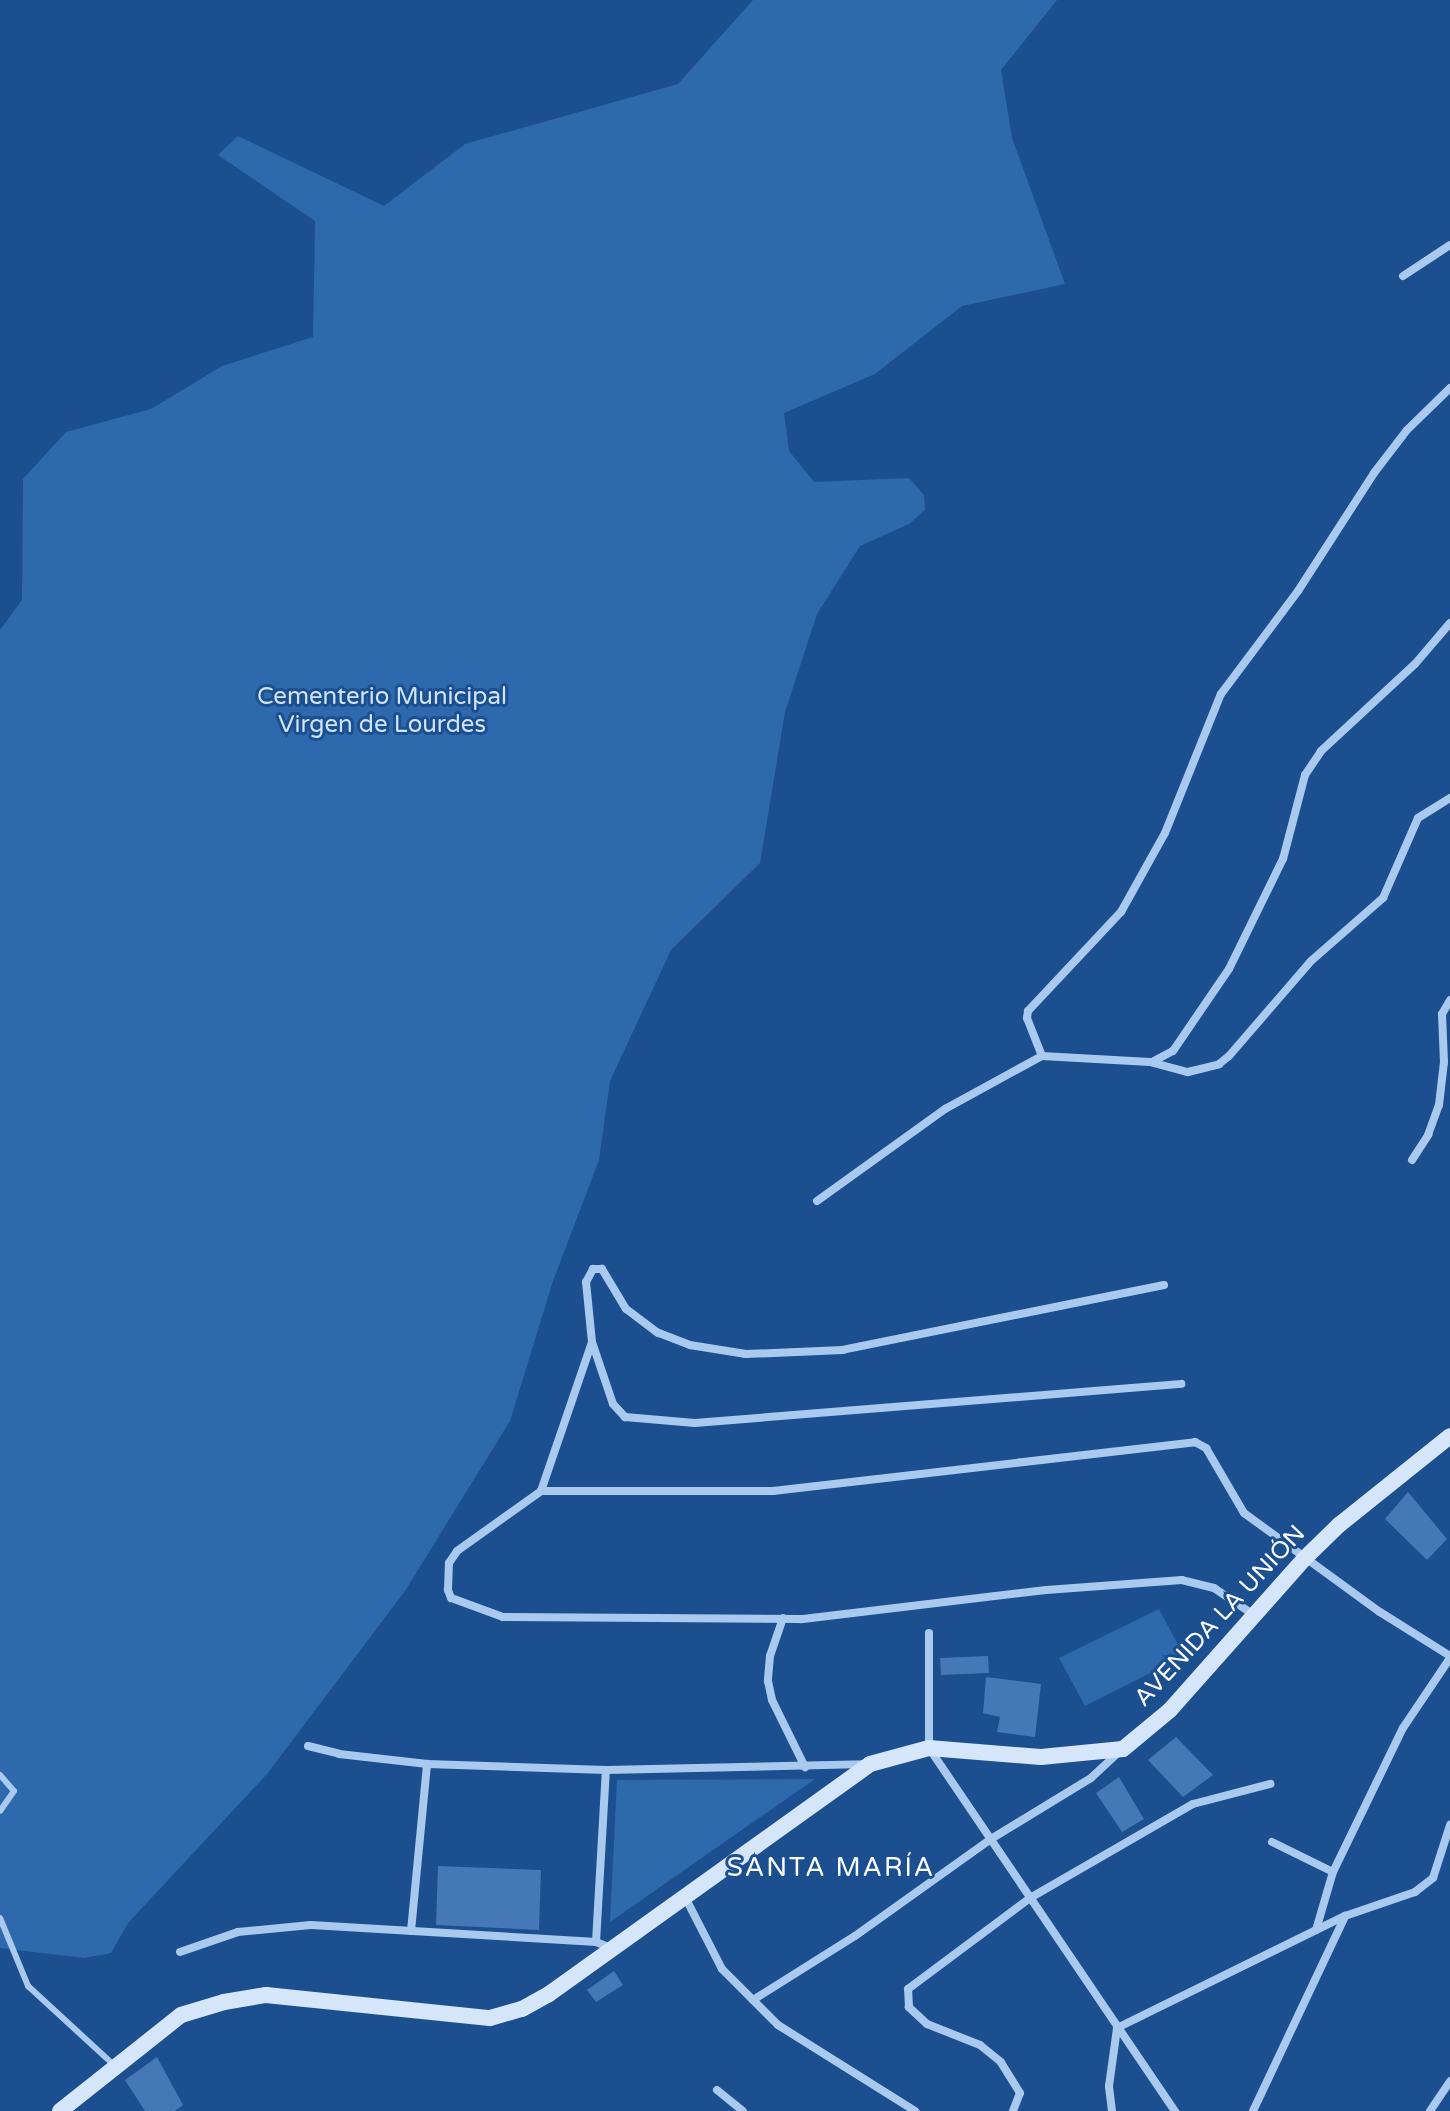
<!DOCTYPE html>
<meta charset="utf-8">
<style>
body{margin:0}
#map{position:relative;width:1450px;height:2111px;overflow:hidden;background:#1b4f8f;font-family:"Varela Round",sans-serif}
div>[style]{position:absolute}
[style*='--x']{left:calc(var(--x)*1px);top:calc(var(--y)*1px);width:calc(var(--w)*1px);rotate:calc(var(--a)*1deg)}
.green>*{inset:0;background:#2e69ad}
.building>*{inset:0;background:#4478b7}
.service>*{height:6px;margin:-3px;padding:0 3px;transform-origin:3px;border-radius:3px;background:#a9c9ee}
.minor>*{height:8px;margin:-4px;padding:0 4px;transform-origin:4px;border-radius:4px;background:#a9c9ee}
.secondary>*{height:16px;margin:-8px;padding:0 8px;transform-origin:8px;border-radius:8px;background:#d6e6fa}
span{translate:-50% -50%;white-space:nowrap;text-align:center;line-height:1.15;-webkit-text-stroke:6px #1b4f8f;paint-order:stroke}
.park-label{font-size:24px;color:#cfe3fa}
.street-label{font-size:24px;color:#fff}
.neighbourhood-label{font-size:26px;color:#fff;letter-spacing:2px}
</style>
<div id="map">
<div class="green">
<div style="clip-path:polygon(753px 0,1057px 0,1001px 70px,1012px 138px,1065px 284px,962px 306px,875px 374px,784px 413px,789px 451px,814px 482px,909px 478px,924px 495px,925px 510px,909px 524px,860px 546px,817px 614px,785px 712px,760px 863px,671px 950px,610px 1081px,599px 1160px,553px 1281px,510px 1421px,405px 1591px,267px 1774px,128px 1923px,111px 1953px,84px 1958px,0 1948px,0 630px,22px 600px,23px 479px,66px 432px,151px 409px,222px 366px,313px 337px,315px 221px,218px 155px,238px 136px,384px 206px,465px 144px,678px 84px)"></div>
<div style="clip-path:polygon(1159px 1609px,1184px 1656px,1085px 1706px,1059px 1658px)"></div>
<div style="clip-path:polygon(815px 1779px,610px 1922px,617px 1780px)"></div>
</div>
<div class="building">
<div style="clip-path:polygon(1408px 1492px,1447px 1539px,1427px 1560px,1385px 1519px)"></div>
<div style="clip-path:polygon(988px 1656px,989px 1673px,941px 1675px,940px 1658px)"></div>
<div style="clip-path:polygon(986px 1677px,1041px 1684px,1035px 1737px,997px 1732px,1000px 1717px,983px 1713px)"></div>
<div style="clip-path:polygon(1176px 1737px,1213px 1775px,1183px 1797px,1148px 1760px)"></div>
<div style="clip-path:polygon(1119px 1777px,1144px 1819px,1122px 1832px,1096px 1793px)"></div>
<div style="clip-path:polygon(438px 1866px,541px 1870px,539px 1930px,436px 1925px)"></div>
<div style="clip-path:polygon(614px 1971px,623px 1985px,596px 2002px,587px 1990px)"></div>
<div style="clip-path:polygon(157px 2057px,183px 2105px,175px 2111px,145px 2111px,125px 2080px)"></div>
</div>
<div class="service">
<div style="--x:0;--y:1775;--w:21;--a:49"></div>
<div style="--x:14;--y:1791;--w:24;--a:125"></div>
<div style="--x:0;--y:1918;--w:74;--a:67.6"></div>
<div style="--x:28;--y:1986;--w:118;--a:42.6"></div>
</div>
<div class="minor">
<div style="--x:1403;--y:276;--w:56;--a:-33.4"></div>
<div style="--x:1042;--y:1056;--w:41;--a:-111.5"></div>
<div style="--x:1027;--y:1018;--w:7;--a:-82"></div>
<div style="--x:1028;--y:1011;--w:136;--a:-46.8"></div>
<div style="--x:1121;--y:912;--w:90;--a:-60.9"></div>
<div style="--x:1165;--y:833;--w:150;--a:-68.1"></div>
<div style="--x:1221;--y:694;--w:129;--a:-53.2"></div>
<div style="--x:1298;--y:591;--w:140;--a:-57.2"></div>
<div style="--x:1374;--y:473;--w:54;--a:-52.5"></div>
<div style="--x:1407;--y:430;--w:60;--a:-44.3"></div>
<div style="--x:1152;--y:1062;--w:24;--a:-28"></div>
<div style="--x:1173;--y:1051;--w:99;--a:-55.7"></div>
<div style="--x:1229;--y:969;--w:123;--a:-63.9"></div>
<div style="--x:1283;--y:859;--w:87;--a:-75.3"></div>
<div style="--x:1305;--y:775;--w:29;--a:-56"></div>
<div style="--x:1321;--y:751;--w:128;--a:-42.8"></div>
<div style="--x:1415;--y:664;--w:54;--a:-49.5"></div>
<div style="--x:1412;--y:1160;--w:30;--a:-57"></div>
<div style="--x:1428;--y:1135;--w:32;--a:-70"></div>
<div style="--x:1439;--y:1105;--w:43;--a:-83.4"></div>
<div style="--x:1444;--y:1062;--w:48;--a:-92.4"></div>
<div style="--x:1442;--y:1014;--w:16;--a:-60"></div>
<div style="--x:817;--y:1201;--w:158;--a:-35.7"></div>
<div style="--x:945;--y:1109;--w:111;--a:-28.7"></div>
<div style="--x:1042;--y:1056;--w:108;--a:3.2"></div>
<div style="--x:1150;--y:1062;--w:39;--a:15"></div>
<div style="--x:1188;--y:1072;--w:32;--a:-14"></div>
<div style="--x:1219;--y:1064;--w:13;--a:-39"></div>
<div style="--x:1229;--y:1056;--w:125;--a:-49.2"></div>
<div style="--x:1311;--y:961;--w:96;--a:-41.2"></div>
<div style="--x:1383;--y:898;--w:87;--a:-66.4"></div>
<div style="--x:1418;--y:818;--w:38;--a:-32"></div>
<div style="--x:1164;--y:1285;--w:328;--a:168.6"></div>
<div style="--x:843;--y:1350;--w:97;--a:177.6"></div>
<div style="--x:746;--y:1354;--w:57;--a:-170.9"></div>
<div style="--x:690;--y:1345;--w:34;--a:-159"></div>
<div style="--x:658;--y:1333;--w:40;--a:-143"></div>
<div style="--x:626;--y:1309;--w:47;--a:-121"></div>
<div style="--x:602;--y:1269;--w:9;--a:180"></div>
<div style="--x:593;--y:1269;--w:15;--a:118"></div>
<div style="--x:586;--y:1282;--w:60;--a:84.3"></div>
<div style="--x:592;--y:1342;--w:65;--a:71.3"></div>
<div style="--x:613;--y:1404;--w:18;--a:47"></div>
<div style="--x:625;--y:1417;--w:70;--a:4.9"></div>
<div style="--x:695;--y:1423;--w:488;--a:-4.6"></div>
<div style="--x:541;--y:1491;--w:157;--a:-71.1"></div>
<div style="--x:1254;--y:1615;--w:48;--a:-146"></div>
<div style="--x:1214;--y:1588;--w:33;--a:-166"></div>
<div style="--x:1182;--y:1580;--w:136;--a:175.8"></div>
<div style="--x:1046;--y:1590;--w:247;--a:173.2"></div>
<div style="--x:801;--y:1619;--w:298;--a:-179.6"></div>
<div style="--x:503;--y:1617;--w:55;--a:-159.9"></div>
<div style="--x:451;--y:1598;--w:9;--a:-111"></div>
<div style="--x:448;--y:1590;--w:27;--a:-88"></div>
<div style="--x:449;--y:1563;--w:14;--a:-56"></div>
<div style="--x:457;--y:1551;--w:103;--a:-35.5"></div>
<div style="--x:541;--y:1491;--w:232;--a:0"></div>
<div style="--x:773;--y:1491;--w:425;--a:-6.6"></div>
<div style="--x:1195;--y:1442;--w:13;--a:29"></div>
<div style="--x:1206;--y:1448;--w:75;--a:59.7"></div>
<div style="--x:1244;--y:1513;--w:168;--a:36.1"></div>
<div style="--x:1380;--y:1612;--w:83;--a:32.2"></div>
<div style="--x:783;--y:1618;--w:40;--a:108.9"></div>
<div style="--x:770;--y:1656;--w:25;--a:95"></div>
<div style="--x:768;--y:1681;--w:19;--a:78"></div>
<div style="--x:772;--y:1700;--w:75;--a:63.8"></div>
<div style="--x:929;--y:1633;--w:115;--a:90"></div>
<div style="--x:929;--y:1748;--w:439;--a:55.9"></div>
<div style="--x:308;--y:1746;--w:32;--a:14"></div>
<div style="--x:339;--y:1754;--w:89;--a:6.5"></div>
<div style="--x:427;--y:1764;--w:179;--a:1.9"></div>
<div style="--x:606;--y:1770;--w:259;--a:-1.3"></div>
<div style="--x:1272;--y:1842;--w:68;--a:26.2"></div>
<div style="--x:685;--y:1897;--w:81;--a:62.8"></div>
<div style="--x:722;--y:1969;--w:79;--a:45"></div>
<div style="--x:778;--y:2025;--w:162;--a:32.1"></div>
<div style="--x:1316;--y:1930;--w:60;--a:-73.7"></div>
<div style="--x:1333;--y:1872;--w:160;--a:-64.1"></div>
<div style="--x:1403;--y:1728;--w:84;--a:-56.1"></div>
<div style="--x:411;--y:1931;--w:168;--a:-84.5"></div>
<div style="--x:596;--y:1942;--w:172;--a:-86.7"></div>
<div style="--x:180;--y:1952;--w:61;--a:-19"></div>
<div style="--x:238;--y:1932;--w:73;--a:-5.5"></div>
<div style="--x:311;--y:1925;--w:286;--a:3.4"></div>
<div style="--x:596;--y:1942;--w:16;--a:22"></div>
<div style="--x:753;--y:2000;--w:120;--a:-32.1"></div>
<div style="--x:855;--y:1936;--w:167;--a:-35.5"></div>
<div style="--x:991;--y:1839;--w:117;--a:-31.4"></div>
<div style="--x:1091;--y:1778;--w:38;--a:-43"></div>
<div style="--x:717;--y:2090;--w:33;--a:39"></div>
<div style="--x:1013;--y:2111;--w:19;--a:-69"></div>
<div style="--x:1020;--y:2093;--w:36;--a:-122"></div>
<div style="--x:1001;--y:2062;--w:27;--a:-141"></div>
<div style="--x:980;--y:2045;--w:57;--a:-158.4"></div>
<div style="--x:927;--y:2024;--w:25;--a:-137"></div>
<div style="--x:909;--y:2007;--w:18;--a:-93"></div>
<div style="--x:908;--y:1989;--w:152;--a:-36.7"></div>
<div style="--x:1030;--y:1898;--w:188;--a:-30"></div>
<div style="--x:1193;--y:1804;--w:80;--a:-14.6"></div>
<div style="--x:1112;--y:2111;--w:25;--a:-97"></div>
<div style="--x:1109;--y:2086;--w:59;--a:-82.1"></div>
<div style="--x:1117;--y:2028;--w:254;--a:-26.2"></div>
<div style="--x:1345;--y:1916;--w:74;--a:-18.9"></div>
<div style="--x:1415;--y:1892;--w:23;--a:-38"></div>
<div style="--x:1433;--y:1878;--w:56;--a:-72.2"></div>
<div style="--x:1253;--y:2111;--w:216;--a:-64.7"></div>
<div style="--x:1430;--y:2111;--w:36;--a:-56"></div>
</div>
<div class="secondary">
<div style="--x:60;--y:2111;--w:154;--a:-38.4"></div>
<div style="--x:181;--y:2015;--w:45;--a:-16.8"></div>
<div style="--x:224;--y:2002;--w:43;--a:-9.5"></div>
<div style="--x:266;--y:1995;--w:225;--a:5.9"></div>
<div style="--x:490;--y:2018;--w:33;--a:-16"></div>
<div style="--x:522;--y:2009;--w:31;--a:-29"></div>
<div style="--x:549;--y:1994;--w:395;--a:-35.6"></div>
<div style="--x:870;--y:1764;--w:61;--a:-15.2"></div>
<div style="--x:929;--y:1748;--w:112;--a:4.6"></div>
<div style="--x:1041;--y:1757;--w:82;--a:-5.6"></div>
<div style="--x:1123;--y:1749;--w:61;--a:-39.7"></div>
<div style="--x:1170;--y:1710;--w:202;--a:-48.4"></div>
<div style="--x:1304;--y:1559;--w:49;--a:-44.2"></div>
<div style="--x:1339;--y:1525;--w:142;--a:-38.7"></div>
</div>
<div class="park-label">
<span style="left:382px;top:711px">Cementerio Municipal<br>Virgen de Lourdes</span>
</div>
<div class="street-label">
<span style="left:1220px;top:1616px;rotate:-47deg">AVENIDA LA UNIÓN</span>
</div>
<div class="neighbourhood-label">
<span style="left:831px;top:1868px">SANTA MARÍA</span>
</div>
</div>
